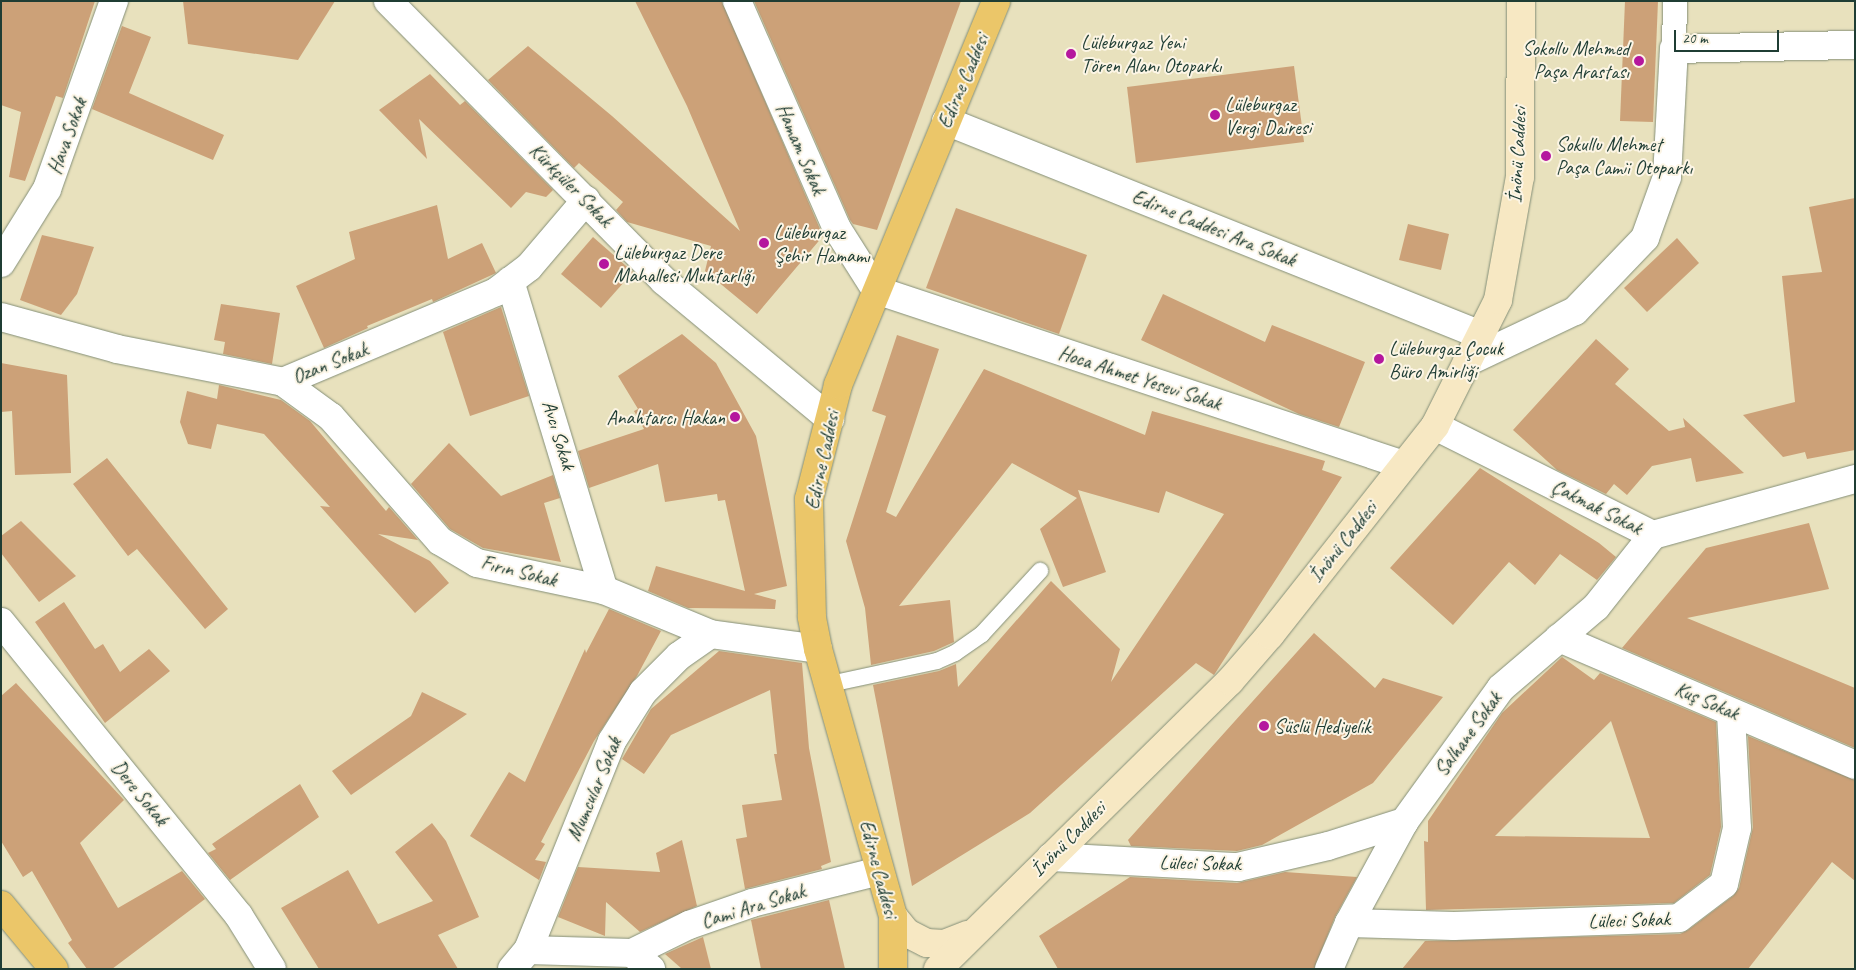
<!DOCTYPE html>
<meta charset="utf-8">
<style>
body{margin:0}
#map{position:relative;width:1856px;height:970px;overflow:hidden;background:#e8e1bd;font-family:Caveat,sans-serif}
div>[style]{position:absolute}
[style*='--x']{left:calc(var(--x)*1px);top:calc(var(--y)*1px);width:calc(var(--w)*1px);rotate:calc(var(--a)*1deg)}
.building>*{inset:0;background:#cca178}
.roads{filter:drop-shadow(0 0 1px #848f78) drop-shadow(0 0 1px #848f78)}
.service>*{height:16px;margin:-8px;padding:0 8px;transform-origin:8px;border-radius:8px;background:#fff}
.pedestrian>*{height:24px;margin:-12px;padding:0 12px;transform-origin:12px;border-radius:12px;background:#fff}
.minor>*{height:28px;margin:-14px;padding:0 14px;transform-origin:14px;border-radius:14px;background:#fff}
.secondary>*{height:28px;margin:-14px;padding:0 14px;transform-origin:14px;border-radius:14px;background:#f7e8c3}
.primary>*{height:28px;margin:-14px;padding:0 14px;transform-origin:14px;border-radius:14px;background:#ebc669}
.dots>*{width:14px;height:14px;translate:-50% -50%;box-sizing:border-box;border:2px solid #fcf5e5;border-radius:50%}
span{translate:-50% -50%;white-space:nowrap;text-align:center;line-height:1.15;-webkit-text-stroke:4px #fcf5e5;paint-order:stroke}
.poi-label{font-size:20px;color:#1f3d34}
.left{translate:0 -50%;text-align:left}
.right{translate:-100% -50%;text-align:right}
.street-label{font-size:20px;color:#1f3d34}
.frame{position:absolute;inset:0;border:2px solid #1f3d34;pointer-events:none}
.scale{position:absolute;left:1674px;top:30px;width:105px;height:22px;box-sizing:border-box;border:2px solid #1f3d34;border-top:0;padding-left:6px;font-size:15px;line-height:18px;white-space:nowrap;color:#1f3d34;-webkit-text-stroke:4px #fcf5e5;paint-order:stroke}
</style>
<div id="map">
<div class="building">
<div style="clip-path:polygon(1px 1px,95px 1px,63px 98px,56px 96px,25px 181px,9px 177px,21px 112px,1px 105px)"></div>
<div style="clip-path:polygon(183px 1px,335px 1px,298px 60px,188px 44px)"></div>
<div style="clip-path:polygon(635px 1px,722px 1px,823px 236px,757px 314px,705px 271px,711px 246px,627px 222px,616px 210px,623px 202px,579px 163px,574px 168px,488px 80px,528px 46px,612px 116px,740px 231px,687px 106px)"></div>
<div style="clip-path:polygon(754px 1px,961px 1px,877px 230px,853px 224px,850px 220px)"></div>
<div style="clip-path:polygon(1625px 1px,1658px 1px,1653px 122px,1620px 121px)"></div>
<div style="clip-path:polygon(122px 26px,151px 37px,129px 93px,224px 135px,213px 160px,92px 109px)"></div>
<div style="clip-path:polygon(1294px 66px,1304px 142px,1136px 163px,1127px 87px)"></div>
<div style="clip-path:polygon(430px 74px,460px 105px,465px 101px,553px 190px,546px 197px,526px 192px,511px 208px,419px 119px,427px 159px,379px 110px)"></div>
<div style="clip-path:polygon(1855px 198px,1855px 450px,1807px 459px,1805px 452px,1783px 457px,1743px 415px,1795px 402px,1782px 276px,1822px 272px,1809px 207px)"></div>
<div style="clip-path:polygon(437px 205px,448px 259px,482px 243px,496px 273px,433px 302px,432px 299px,367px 326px,368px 328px,324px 348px,296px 286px,355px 259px,349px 232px)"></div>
<div style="clip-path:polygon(956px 208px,1087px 255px,1059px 334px,926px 288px)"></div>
<div style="clip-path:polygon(1408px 224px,1449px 234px,1441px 270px,1399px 260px)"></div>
<div style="clip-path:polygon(42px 235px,94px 247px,77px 294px,61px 315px,20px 300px)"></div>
<div style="clip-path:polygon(593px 237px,633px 272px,601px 308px,561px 274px)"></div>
<div style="clip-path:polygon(1677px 238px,1699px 263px,1647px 312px,1624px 288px)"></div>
<div style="clip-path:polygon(1163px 294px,1265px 342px,1272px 325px,1365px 362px,1339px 427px,1299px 414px,1141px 340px)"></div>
<div style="clip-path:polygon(221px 304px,280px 313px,272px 364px,223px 354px,225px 342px,214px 340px)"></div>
<div style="clip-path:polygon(501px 307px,529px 396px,470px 416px,443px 332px)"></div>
<div style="clip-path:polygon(682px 334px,716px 363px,756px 436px,787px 586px,754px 594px,776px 600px,775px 609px,688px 608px,648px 591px,656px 566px,745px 591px,725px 500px,718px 501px,717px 494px,665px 502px,658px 464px,589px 488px,578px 451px,644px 429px,634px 411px,638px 409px,618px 376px)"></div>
<div style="clip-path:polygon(897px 335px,939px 349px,886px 512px,896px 517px,984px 369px,1145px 435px,1152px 411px,1325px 461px,1322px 470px,1342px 477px,1214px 675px,1196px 663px,1030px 813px,912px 886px,873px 685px,939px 671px,956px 664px,958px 687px,1051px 581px,1120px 649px,1111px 682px,1224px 514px,1166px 491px,1159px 513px,1078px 490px,1106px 572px,1063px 587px,1040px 529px,1077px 498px,1012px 463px,899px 606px,950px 600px,954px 642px,934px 651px,871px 665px,865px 608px,846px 541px,886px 416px,872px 411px)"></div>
<div style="clip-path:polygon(1596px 339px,1629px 369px,1615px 384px,1669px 431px,1685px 427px,1683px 418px,1744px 473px,1696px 482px,1691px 458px,1652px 466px,1627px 495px,1614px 484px,1606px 494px,1557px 470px,1513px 430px)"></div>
<div style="clip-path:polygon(1px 363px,67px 375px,71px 473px,15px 475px,12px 411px,1px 412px)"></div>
<div style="clip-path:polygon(219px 385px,281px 400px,310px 421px,386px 511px,389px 507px,418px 540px,378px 534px,430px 561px,449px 583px,415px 613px,320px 506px,330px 507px,264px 434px,217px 424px,211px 449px,188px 444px,180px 422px,187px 391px,217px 399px)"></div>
<div style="clip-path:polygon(449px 443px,501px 496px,553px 475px,560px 498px,544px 503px,561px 562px,483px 548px,450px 529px,411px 484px)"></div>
<div style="clip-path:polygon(107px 458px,228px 609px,205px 629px,137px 549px,128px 556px,73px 484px)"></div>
<div style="clip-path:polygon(1480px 468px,1599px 543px,1616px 557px,1597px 580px,1560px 554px,1535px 585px,1509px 562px,1453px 625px,1390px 568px)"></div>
<div style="clip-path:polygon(21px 521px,76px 576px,39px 602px,1px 553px,1px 536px)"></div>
<div style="clip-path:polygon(1809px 523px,1829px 589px,1687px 618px,1855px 688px,1855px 748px,1622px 648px,1706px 548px)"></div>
<div style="clip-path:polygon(64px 602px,95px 649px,103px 644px,120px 672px,149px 649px,170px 671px,105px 723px,35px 622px)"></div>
<div style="clip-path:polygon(609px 609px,661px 631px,637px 676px,594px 741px,541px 842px,545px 844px,535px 860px,546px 862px,539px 880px,470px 836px,509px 772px,525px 782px,585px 649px,586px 653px)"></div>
<div style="clip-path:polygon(1314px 633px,1375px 688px,1383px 678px,1443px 697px,1373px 783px,1262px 845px,1237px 851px,1131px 846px,1128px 840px)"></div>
<div style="clip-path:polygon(719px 651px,802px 663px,809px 748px,831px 862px,821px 866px,822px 869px,745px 889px,736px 839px,747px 837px,742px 805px,782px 800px,774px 754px,777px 754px,770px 690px,671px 735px,644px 774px,622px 759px,651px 709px)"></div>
<div style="clip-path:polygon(evenodd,1562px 657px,1594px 680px,1600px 673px,1716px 722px,1721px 827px,1710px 875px,1674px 903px,1426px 910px,1424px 841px,1428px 842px,1428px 821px,1502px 713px,1562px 657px,1611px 721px,1650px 838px,1495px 836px,1548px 783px,1611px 721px)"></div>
<div style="clip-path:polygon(16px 683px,124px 800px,80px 843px,118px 908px,182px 871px,205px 899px,112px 969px,87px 969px,68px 943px,72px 940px,32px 871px,23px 877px,1px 841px,1px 696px)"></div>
<div style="clip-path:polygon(422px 692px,467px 714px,351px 795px,332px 771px,411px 716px)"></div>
<div style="clip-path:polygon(1748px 736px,1855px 780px,1855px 881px,1832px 862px,1748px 969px,1402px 969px,1425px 941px,1680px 934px,1688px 930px,1733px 896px,1739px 888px,1753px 827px)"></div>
<div style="clip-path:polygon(300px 784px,319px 817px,230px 880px,208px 853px,216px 849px,212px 844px)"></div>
<div style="clip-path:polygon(432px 823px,446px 841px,479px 917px,438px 935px,458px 969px,319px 969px,281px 908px,348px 870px,378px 924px,433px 901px,395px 852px)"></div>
<div style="clip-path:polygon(682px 840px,697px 906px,640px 932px,606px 902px,605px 936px,558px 917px,578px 867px,660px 872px,656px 853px)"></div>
<div style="clip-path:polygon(1285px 872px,1357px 877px,1335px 917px,1314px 969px,1058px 969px,1039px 936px,1130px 877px,1237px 883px)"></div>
<div style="clip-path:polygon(829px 900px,845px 969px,761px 969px,751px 920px)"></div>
<div style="clip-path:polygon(703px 937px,711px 969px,682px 969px,665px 954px)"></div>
</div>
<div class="roads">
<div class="service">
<div style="--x:830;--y:684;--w:109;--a:-12.1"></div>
<div style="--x:937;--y:661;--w:20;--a:-24"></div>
<div style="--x:955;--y:653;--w:33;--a:-35"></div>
<div style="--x:982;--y:634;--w:86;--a:-47.4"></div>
</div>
<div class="pedestrian">
<div style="--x:1674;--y:49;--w:48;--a:-88.8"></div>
</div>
<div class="minor">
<div style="--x:388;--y:1;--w:393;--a:45.4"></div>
<div style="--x:664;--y:281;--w:216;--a:39.7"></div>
<div style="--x:737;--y:1;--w:247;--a:66.3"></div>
<div style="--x:836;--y:227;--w:75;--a:57.6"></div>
<div style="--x:876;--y:290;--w:556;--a:18.34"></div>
<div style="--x:946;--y:121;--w:576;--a:21.8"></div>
<div style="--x:1;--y:263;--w:87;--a:-58.1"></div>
<div style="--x:47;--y:189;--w:200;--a:-70.4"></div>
<div style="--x:510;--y:281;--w:323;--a:73.1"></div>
<div style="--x:1;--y:317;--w:120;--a:15.4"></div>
<div style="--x:117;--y:349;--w:169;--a:11.2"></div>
<div style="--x:283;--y:382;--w:231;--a:-22.9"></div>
<div style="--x:496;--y:292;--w:41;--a:-37.1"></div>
<div style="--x:529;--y:267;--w:88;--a:-49.6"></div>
<div style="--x:1467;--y:362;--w:119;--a:-25.3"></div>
<div style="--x:1575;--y:311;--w:101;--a:-46.2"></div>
<div style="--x:1645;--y:238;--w:65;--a:-70.2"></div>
<div style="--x:1667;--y:177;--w:128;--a:-86.9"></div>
<div style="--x:1674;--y:49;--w:181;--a:-1.3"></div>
<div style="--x:283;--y:382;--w:59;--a:36.1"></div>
<div style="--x:331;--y:417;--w:165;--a:48.7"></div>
<div style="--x:440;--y:541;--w:43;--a:30.7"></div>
<div style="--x:477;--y:563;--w:130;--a:12"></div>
<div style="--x:604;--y:590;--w:115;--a:22.5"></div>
<div style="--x:710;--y:634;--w:109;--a:7.9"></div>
<div style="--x:1435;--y:426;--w:244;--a:26.6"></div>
<div style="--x:1653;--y:535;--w:210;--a:-15.5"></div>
<div style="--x:1;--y:622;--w:378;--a:51"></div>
<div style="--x:239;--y:916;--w:62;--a:58.1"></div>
<div style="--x:1559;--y:638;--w:322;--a:23.2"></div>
<div style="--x:1051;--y:857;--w:187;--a:3.1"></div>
<div style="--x:1238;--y:867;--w:92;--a:-13.1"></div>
<div style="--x:1328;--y:846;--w:80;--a:-17.5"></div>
<div style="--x:1349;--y:923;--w:105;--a:1.6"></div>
<div style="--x:1454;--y:926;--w:225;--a:-2"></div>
<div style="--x:1679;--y:918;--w:56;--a:-37.1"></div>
<div style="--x:1724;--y:884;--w:57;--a:-76.9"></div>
<div style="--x:1737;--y:828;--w:116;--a:-93"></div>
<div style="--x:528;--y:950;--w:104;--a:1.7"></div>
<div style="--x:632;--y:953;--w:25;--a:40"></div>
<div style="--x:632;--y:953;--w:64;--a:-26.2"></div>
<div style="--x:689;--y:925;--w:67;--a:-19.2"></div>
<div style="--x:752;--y:903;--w:131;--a:-14.1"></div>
<div style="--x:512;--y:969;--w:25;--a:-50"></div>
<div style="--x:528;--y:950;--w:225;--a:-68.1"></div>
<div style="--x:612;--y:741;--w:58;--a:-57.7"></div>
<div style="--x:643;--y:692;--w:51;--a:-45"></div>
<div style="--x:679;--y:656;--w:38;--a:-35"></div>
<div style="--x:1329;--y:969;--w:50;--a:-66.5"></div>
<div style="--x:1349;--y:923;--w:115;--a:-61.4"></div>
<div style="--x:1404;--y:822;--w:165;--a:-54.1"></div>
<div style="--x:1501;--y:688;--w:125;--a:-40.5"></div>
<div style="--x:1596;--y:607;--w:92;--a:-51.6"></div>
</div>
<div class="secondary">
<div style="--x:893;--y:916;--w:22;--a:51"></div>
<div style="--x:907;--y:933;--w:22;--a:27"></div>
<div style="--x:927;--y:943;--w:17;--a:3"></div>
<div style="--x:944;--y:944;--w:26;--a:-21"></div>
<div style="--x:938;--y:969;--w:410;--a:-44.6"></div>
<div style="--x:1230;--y:681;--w:61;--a:-49"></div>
<div style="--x:1270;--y:635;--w:266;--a:-51.7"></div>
<div style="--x:1435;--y:426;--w:141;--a:-63.4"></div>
<div style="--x:1498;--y:300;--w:125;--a:-79.9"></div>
<div style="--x:1520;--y:177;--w:176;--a:-89.7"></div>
</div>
<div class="primary">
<div style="--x:1;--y:905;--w:83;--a:50.4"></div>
<div style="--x:893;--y:969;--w:53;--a:-90"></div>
<div style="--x:893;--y:916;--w:277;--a:-105.7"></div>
<div style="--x:818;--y:649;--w:33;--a:-101"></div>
<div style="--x:812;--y:617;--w:118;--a:-91.5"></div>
<div style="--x:809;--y:499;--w:118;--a:-75.7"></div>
<div style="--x:838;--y:385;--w:415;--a:-67.6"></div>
</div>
</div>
<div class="dots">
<div style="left:1071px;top:54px;background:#b5179e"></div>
<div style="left:1639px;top:61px;background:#b5179e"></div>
<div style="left:1215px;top:115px;background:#b5179e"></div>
<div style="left:1546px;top:156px;background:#b5179e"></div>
<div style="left:764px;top:243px;background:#b5179e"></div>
<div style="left:604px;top:264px;background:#b5179e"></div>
<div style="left:1379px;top:359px;background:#b5179e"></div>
<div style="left:735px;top:417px;background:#b5179e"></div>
<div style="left:1264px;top:726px;background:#b5179e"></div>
</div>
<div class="poi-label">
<span class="left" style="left:1081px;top:54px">Lüleburgaz Yeni<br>Tören Alanı Otoparkı</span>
<span class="right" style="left:1629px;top:60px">Sokollu Mehmed<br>Paşa Arastası</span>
<span class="left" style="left:1225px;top:116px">Lüleburgaz<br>Vergi Dairesi</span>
<span class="left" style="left:1556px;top:156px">Sokullu Mehmet<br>Paşa Camii Otoparkı</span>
<span class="left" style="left:774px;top:244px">Lüleburgaz<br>Şehir Hamamı</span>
<span class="left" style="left:614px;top:264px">Lüleburgaz Dere<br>Mahallesi Muhtarlığı</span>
<span class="left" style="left:1389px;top:360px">Lüleburgaz Çocuk<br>Büro Amirliği</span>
<span class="right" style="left:725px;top:417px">Anahtarcı Hakan</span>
<span class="left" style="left:1274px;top:726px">Süslü Hediyelik</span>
</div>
<div class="street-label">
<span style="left:963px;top:81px;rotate:-67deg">Edirne Caddesi</span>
<span style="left:67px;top:136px;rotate:-70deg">Hava Sokak</span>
<span style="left:801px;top:149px;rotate:67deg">Hamam Sokak</span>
<span style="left:1517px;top:155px;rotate:-87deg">İnönü Caddesi</span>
<span style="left:571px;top:185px;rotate:45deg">Kürkçüler Sokak</span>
<span style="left:1214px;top:228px;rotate:22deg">Edirne Caddesi Ara Sokak</span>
<span style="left:330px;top:363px;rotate:-22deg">Ozan Sokak</span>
<span style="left:1140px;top:378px;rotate:18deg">Hoca Ahmet Yesevi Sokak</span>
<span style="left:559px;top:435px;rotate:73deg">Avcı Sokak</span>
<span style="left:822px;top:460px;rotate:-78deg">Edirne Caddesi</span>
<span style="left:1597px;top:507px;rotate:27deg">Çakmak Sokak</span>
<span style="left:1343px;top:542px;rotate:-52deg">İnönü Caddesi</span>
<span style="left:519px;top:571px;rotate:14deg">Fırın Sokak</span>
<span style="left:1707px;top:701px;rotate:23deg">Kuş Sokak</span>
<span style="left:1468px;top:734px;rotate:-54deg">Salhane Sokak</span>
<span style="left:594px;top:789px;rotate:-67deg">Mumcular Sokak</span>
<span style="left:140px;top:793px;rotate:51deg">Dere Sokak</span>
<span style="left:1068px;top:839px;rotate:-45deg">İnönü Caddesi</span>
<span style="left:1200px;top:863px;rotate:1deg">Lüleci Sokak</span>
<span style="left:879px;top:869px;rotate:75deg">Edirne Caddesi</span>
<span style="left:753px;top:906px;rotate:-17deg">Cami Ara Sokak</span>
<span style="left:1629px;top:920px;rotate:-2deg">Lüleci Sokak</span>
</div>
<div class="frame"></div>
<div class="scale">20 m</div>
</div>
